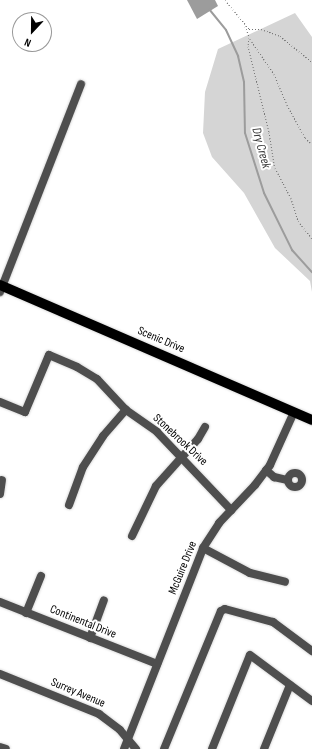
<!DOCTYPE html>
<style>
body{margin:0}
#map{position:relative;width:312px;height:749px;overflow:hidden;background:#fff;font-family:"Sofia Sans Condensed",sans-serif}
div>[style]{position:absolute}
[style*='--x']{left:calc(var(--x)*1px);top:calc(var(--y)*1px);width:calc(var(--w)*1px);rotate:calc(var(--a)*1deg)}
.green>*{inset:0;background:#d5d5d5}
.water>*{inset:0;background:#9c9c9c}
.stream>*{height:2px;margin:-1px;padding:0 1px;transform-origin:1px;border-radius:1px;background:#9c9c9c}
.path>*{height:1px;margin-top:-0.5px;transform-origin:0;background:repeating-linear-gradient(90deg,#707070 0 1px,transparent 0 3px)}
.roads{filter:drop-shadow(0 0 1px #dbdbdb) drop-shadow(0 0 1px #dbdbdb)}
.minor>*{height:8px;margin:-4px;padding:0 4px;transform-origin:4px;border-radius:4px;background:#4e4e4e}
.minor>.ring{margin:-4px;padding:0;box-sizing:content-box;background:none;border:8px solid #4e4e4e;border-radius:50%}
.major>*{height:10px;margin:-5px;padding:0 5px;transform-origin:5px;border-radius:5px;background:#000}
span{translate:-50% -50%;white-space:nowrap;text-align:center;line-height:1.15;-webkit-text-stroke:4px #fff;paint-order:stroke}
.street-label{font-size:12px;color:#000}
.water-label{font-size:13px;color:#3d3d3d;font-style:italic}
.north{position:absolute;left:12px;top:12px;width:40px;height:40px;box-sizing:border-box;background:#fff;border:1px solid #999;border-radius:50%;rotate:202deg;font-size:11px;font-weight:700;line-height:16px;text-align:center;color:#000}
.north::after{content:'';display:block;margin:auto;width:14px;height:18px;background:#000;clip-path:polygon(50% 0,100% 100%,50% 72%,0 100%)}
</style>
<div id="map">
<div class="green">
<div style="clip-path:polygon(295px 13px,312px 37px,312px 292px,310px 281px,275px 248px,244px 193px,212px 157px,203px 133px,205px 92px,218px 49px)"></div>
</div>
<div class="water">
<div style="clip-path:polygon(187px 0,215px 0,218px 6px,197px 19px)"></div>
</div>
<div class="stream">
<div style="--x:209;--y:9;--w:27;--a:51"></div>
<div style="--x:226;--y:30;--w:29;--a:65"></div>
<div style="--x:238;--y:56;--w:27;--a:77"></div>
<div style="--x:244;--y:82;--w:51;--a:88.9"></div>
<div style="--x:245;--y:133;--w:63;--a:72.4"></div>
<div style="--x:264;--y:193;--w:64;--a:63.8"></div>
<div style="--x:292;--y:250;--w:30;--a:48"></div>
</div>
<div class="path">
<div style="--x:225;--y:0;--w:38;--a:50"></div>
<div style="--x:249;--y:29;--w:12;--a:0"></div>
<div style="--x:261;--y:29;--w:20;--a:20"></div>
<div style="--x:280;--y:36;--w:41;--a:39.1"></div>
<div style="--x:245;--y:26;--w:11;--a:68"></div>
<div style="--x:249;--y:38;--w:8;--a:97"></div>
<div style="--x:248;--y:46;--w:89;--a:76.3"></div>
<div style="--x:269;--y:132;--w:36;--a:81"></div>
<div style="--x:275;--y:168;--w:34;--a:62"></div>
<div style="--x:291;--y:198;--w:24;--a:73"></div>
<div style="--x:298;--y:221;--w:22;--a:51"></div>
<div style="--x:250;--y:39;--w:42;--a:55.6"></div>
<div style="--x:274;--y:74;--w:34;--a:67"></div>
<div style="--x:287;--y:105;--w:38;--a:61"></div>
<div style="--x:305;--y:138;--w:9;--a:41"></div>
</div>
<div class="roads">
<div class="minor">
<div style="--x:0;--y:292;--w:223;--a:-68.7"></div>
<div style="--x:0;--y:402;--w:27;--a:22"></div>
<div style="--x:25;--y:412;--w:62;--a:-67.2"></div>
<div style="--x:49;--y:355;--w:30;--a:23"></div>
<div style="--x:77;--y:367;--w:23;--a:31"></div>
<div style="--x:97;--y:379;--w:42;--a:46.9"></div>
<div style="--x:126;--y:410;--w:38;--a:35"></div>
<div style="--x:157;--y:432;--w:108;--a:46.5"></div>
<div style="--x:266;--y:470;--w:11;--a:41"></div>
<div style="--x:274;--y:477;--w:13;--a:13"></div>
<div class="ring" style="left:288px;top:473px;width:6px;height:6px"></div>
<div style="--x:0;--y:494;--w:14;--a:-82"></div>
<div style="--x:69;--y:505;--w:40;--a:-69.8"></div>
<div style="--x:83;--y:467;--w:37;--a:-57"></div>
<div style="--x:103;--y:436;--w:35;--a:-49"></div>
<div style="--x:132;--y:536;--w:55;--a:-64.4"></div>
<div style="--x:156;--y:486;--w:63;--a:-48.2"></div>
<div style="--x:198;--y:439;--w:14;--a:-60"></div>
<div style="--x:203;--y:548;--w:53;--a:28"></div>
<div style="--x:250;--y:573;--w:36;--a:14"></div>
<div style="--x:0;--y:602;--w:169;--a:21.5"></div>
<div style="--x:26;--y:613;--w:40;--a:-68"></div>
<div style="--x:90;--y:638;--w:40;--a:-69.8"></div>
<div style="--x:0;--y:674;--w:107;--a:22"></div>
<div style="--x:99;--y:714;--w:26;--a:37"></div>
<div style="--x:120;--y:730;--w:25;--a:50"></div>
<div style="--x:0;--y:747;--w:6;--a:18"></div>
<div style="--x:124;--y:749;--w:216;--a:-68.5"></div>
<div style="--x:203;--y:548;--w:30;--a:-57"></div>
<div style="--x:219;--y:523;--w:52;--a:-46.5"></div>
<div style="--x:255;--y:485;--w:25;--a:-53"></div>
<div style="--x:270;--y:465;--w:58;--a:-65.6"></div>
<div style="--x:164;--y:749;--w:149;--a:-67.6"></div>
<div style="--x:221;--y:611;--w:4;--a:-27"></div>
<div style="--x:225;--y:609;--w:50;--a:15.2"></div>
<div style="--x:273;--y:622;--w:49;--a:36.6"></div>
<div style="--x:212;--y:749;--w:101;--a:-68"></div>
<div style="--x:250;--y:655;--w:77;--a:36.6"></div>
<div style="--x:264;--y:749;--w:69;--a:-67.9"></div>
</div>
<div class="major">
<div style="--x:0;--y:285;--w:340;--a:23.4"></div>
</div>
</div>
<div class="street-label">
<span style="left:161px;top:340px;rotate:23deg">Scenic Drive</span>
<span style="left:180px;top:440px;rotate:43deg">Stonebrook Drive</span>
<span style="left:183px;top:568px;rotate:-68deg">McGuire Drive</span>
<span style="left:83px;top:622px;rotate:22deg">Continental Drive</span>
<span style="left:78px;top:693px;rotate:23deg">Surrey Avenue</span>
</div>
<div class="water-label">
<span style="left:261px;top:148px;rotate:75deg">Dry Creek</span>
</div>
<div class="north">N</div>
</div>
